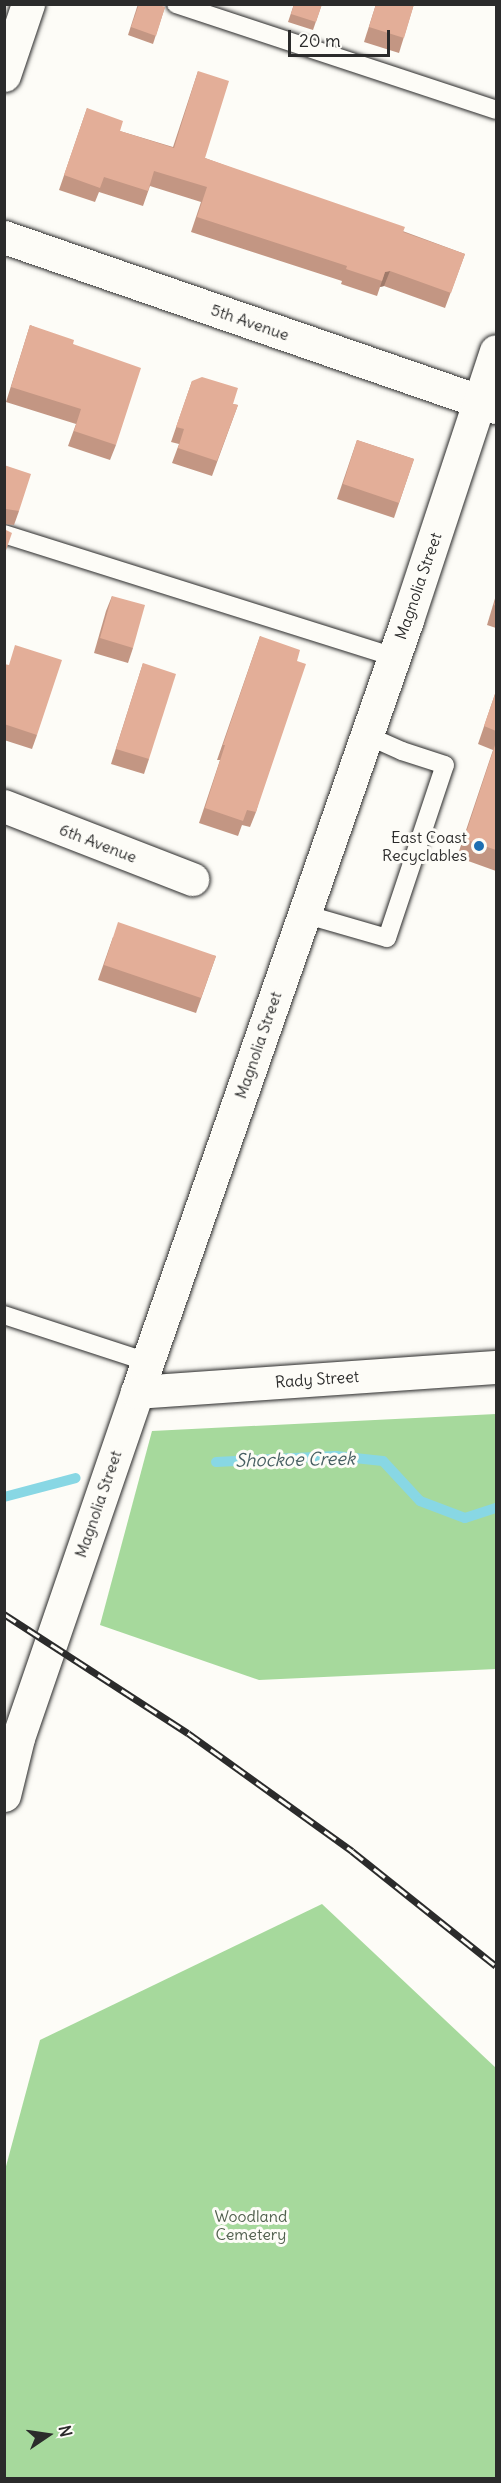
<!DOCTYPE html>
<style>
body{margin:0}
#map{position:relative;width:501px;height:2483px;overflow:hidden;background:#fdfcf7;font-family:Delius,sans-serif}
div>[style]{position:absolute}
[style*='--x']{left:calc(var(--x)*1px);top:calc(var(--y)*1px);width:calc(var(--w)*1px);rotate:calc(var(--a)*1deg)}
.green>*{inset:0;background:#a6d99c}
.stream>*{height:10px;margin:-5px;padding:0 5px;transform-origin:5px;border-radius:5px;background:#88d7e4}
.roads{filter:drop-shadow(0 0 2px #2b2b2b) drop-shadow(0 0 2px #2b2b2b)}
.service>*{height:18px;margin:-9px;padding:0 9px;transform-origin:9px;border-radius:9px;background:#fdfcf7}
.minor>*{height:33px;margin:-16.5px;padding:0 16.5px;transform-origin:16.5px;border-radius:16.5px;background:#fdfcf7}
.tertiary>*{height:33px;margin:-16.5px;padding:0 16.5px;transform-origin:16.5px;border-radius:16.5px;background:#fdfcf7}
.secondary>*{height:33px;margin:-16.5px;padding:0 16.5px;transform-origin:16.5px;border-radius:16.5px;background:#fdfcf7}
.rail>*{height:7px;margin-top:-3.5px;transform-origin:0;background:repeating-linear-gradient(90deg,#fdfcf7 0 14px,#2b2b2b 0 28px);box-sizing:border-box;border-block:2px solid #2b2b2b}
.wall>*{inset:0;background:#c39683}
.shaded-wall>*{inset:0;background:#9f7a6a}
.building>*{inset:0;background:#e3ae98}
.dots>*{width:16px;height:16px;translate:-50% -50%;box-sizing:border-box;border:3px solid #fdfcf7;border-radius:50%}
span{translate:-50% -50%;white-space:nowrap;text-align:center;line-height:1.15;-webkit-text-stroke:6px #fdfcf7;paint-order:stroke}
.street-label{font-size:16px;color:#2b2b2b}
.poi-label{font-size:16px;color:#2b2b2b}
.right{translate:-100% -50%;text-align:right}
.park-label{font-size:16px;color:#505f4d}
.water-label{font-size:18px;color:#475f62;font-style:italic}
.frame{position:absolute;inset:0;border:6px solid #2b2b2b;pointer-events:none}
.north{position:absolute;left:18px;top:2405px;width:60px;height:60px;-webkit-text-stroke:4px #fdfcf7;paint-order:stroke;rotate:77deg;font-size:16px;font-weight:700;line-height:24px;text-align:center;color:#2b2b2b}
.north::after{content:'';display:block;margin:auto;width:21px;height:27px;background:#2b2b2b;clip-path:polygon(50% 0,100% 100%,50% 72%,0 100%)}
.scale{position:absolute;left:288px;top:30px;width:102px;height:27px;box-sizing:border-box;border:3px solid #2b2b2b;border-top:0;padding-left:8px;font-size:18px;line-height:21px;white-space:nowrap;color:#2b2b2b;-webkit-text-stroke:4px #fdfcf7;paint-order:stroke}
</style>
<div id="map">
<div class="green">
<div style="clip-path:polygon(496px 1414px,496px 1669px,259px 1680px,100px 1625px,152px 1431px)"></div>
<div style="clip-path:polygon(322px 1904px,496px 2068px,496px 2478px,5px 2478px,5px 2170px,40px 2040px)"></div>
</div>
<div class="stream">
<div style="--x:216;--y:1462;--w:120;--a:-2.9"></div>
<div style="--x:336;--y:1456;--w:47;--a:6.1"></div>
<div style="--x:383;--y:1461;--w:54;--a:47.2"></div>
<div style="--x:420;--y:1501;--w:48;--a:20.7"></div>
<div style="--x:465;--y:1518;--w:33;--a:-18"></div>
<div style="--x:4;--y:1497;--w:74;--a:-14.8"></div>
</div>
<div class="roads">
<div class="service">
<div style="--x:176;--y:4;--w:337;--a:18.3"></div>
<div style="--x:4;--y:534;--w:408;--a:17.5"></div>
<div style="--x:304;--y:914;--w:86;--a:16.1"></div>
<div style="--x:387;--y:938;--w:182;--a:-71.5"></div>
<div style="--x:445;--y:765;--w:45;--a:-162"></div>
<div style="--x:402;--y:751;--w:39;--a:-156"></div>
<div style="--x:4;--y:1315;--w:151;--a:18.1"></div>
</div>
<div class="minor">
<div style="--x:4;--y:75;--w:75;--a:-71.3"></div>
<div style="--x:4;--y:237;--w:521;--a:19.06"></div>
<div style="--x:4;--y:806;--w:202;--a:21.2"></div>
</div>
<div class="tertiary">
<div style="--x:137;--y:1392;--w:818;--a:-70.72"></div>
<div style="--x:407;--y:620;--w:283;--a:-71.7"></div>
</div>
<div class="secondary">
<div style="--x:4;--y:1795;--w:59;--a:-76.2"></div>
<div style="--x:18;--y:1738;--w:366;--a:-71"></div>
<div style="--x:137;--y:1392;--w:360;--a:-4"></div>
</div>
</div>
<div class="rail">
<div style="--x:4;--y:1614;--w:219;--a:32.9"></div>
<div style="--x:188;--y:1733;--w:202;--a:35.7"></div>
<div style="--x:352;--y:1851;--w:184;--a:38.6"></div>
</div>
<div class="wall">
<div style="clip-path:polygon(138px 4px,165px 7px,153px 44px,128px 35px)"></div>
<div style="clip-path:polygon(294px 4px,322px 4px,313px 30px,288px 22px)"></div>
<div style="clip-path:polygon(376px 4px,414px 4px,399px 53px,364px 42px)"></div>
<div style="clip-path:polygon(198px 71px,205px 158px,465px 254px,445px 308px,384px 286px,380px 287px,377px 296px,341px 284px,342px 281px,191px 232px,201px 202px,150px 186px,143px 206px,99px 192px,95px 202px,59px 190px,87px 108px,120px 131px,173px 147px)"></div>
<div style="clip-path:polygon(30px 325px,73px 344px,116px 445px,110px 460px,68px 446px,76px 424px,6px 402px)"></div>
<div style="clip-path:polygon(192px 381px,233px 404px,238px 405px,212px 476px,172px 463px,179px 444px,171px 442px)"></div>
<div style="clip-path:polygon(357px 440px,414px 459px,394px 518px,337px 499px)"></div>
<div style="clip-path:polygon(4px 465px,19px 511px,14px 525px,4px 524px)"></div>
<div style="clip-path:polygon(496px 595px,496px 628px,487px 625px)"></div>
<div style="clip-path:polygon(112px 596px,133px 648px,128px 663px,94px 653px,106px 611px)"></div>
<div style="clip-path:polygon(260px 636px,297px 661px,256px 812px,250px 827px,242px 825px,238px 836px,199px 823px,220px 760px,217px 760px)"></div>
<div style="clip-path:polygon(143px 663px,149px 759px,144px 774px,111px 764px)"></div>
<div style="clip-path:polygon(4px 664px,37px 735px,32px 749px,4px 740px)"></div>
<div style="clip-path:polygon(496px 691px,496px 871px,457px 857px,493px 750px,478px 744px)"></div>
<div style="clip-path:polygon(113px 937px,216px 956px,196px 1013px,98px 980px)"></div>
</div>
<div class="shaded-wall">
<div style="clip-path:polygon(390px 271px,384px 286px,380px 287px,385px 272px)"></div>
</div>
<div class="building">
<div style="clip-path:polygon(139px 4px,156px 4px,165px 7px,156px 36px,131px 27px)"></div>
<div style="clip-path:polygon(294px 4px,322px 4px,316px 22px,291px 14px)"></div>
<div style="clip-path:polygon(376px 4px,414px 4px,404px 38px,369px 27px)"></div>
<div style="clip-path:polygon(198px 71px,229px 81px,205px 158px,405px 227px,403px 232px,465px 254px,451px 293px,390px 271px,385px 272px,382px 281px,346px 269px,347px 266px,197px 217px,207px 187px,154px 171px,148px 191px,104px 177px,100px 188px,64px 175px,87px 108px,123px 121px,120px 131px,174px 148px)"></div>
<div style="clip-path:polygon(30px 325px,74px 340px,73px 344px,141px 368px,116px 445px,74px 431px,81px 409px,11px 387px)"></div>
<div style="clip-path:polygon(202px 377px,238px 388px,233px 404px,238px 405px,217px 461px,178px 448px,184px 429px,176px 427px,192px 381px)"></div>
<div style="clip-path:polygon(357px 440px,414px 459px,399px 503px,343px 484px)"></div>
<div style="clip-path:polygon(4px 465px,31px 474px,19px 511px,6px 509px,4px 511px)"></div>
<div style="clip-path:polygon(4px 529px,12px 533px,4px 556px)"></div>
<div style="clip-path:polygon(112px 596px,145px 605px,133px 648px,100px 638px)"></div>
<div style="clip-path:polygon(496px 597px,496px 606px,494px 605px)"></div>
<div style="clip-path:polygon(260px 636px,300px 650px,297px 661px,306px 664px,256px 812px,247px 810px,243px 821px,205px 808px,225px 745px,223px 745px)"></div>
<div style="clip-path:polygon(15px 645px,62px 660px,37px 735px,4px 724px,4px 664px,9px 665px)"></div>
<div style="clip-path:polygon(143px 663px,176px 674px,149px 759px,116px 749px)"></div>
<div style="clip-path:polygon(496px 691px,496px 731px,484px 726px)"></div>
<div style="clip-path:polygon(496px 742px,496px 850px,464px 839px)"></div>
<div style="clip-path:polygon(118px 922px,216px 956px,201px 998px,104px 965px)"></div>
</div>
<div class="dots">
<div style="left:479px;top:846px;background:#1f6fb2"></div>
</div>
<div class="street-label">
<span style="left:250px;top:322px;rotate:19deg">5th Avenue</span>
<span style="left:418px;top:586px;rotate:-71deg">Magnolia Street</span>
<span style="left:98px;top:843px;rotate:21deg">6th Avenue</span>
<span style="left:258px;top:1045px;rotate:-71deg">Magnolia Street</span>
<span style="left:317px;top:1379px;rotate:-4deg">Rady Street</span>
<span style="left:98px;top:1504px;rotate:-71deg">Magnolia Street</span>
</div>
<div class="poi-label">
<span class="right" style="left:467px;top:846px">East Coast<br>Recyclables</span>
</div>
<div class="park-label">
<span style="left:251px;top:2225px">Woodland<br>Cemetery</span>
</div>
<div class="water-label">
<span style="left:295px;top:1460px;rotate:-1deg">Shockoe Creek</span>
</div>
<div class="frame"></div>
<div class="north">N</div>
<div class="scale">20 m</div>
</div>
